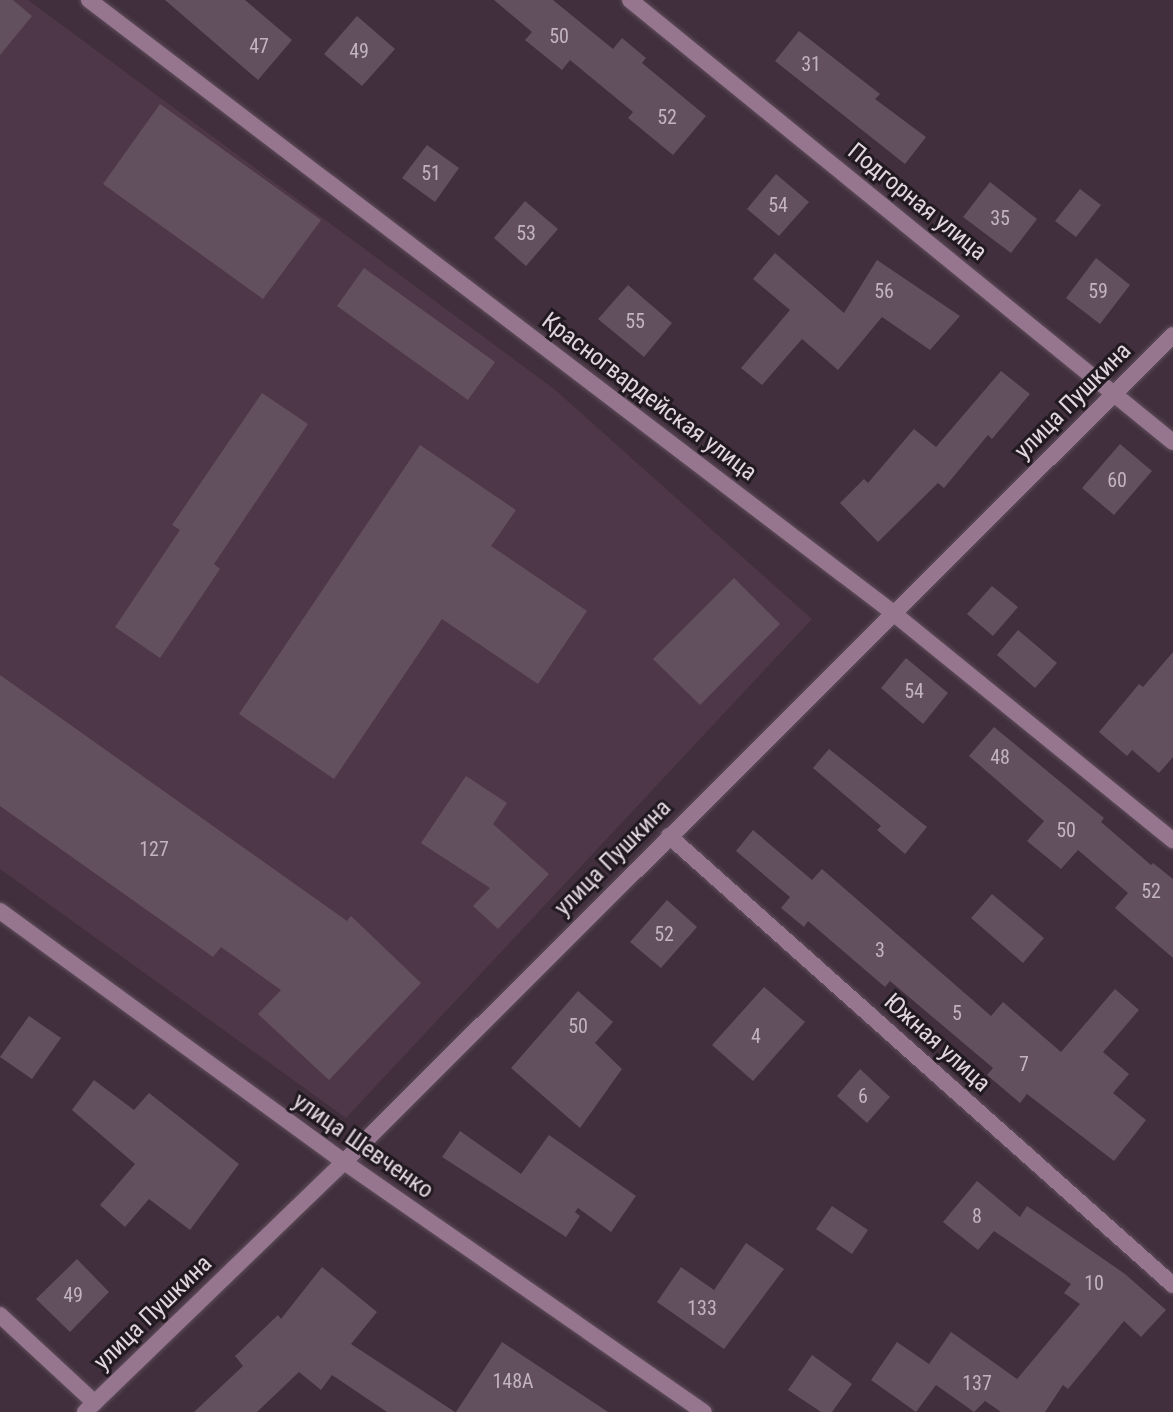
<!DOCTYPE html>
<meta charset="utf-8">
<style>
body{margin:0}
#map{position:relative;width:1173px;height:1412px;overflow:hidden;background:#412f3d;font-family:"Roboto Condensed",sans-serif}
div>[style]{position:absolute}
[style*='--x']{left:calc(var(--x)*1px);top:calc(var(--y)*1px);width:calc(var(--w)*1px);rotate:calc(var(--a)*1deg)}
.built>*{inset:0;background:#4f374a}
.building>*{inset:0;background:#63505f}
.roads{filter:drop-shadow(0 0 2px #5e4d5a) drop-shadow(0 0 2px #5e4d5a)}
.minor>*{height:16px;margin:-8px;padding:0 8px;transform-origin:8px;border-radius:8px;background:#96768f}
.tertiary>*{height:16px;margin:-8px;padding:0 8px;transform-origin:8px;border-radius:8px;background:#96768f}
span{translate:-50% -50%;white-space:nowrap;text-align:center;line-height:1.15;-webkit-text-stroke:6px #221a21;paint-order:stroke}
.number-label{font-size:20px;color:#c2b4bf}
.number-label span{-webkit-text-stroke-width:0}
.street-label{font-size:24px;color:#e2d6df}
</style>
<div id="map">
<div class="built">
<div style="clip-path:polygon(0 0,28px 0,554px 389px,812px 619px,346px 1118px,0 869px)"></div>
</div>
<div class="building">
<div style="clip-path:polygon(0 0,13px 0,32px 16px,0 55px)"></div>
<div style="clip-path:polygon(165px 0,245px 0,292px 40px,258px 80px)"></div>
<div style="clip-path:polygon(494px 0,553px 0,613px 49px,622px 38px,646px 58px,642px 63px,706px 116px,673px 155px,628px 118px,633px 112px,570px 60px,562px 70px,525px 40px,532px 32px)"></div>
<div style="clip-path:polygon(357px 16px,395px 49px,362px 86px,324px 54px)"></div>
<div style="clip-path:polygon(799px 31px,880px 94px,875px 99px,926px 137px,905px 164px,775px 61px)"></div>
<div style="clip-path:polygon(160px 104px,321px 220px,263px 299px,103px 184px)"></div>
<div style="clip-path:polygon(427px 145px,459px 168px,435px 202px,402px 178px)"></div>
<div style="clip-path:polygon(776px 174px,809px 202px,779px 236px,747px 209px)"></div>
<div style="clip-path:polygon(990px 182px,1037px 219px,1011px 253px,963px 217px)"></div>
<div style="clip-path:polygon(1080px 189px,1101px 205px,1076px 237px,1055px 221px)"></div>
<div style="clip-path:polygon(525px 201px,558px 229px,526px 266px,494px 238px)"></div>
<div style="clip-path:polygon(775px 253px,844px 313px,877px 260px,960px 316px,930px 350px,882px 317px,838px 370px,802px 339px,762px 385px,741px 368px,790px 310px,753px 279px)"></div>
<div style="clip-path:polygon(1096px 258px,1130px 285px,1100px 324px,1066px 298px)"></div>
<div style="clip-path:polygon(364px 268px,495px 362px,468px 400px,337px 306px)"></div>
<div style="clip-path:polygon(628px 285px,672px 323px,644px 357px,598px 319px)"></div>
<div style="clip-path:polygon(1001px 371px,1030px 394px,992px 439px,988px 435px,944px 488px,938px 483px,878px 542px,840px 503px,864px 479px,868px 483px,914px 429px,936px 447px)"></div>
<div style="clip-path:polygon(262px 393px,308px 424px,214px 564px,220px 569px,160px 658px,115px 627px,180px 530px,172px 525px)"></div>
<div style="clip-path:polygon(1120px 444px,1152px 471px,1114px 515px,1082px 488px)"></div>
<div style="clip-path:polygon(420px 445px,516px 510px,491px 546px,587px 611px,538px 684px,442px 619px,334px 779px,239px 714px)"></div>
<div style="clip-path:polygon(734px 578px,780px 624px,700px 705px,653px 659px)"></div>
<div style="clip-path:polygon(992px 586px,1018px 607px,993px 636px,967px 614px)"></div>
<div style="clip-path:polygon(1018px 630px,1057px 663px,1035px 688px,997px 655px)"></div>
<div style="clip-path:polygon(1173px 652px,1173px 757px,1159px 773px,1132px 750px,1127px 756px,1099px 732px,1139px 684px,1143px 687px)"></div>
<div style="clip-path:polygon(906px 658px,948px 693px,923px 724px,881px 688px)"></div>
<div style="clip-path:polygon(0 675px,347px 921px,351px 916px,421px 983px,329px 1080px,258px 1014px,281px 990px,221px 947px,213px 957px,0 806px)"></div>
<div style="clip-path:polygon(994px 727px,1104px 818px,1101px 822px,1151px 865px,1153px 863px,1173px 879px,1173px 958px,1115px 908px,1128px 893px,1078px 850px,1061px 869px,1027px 841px,1044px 821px,969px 756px)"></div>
<div style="clip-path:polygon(829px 749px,927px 827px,905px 854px,877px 830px,881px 826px,813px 768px)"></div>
<div style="clip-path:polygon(466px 776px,507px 803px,493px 824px,549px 874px,498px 929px,473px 906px,490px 888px,421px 843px)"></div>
<div style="clip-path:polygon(753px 830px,812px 880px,822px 869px,991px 1016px,1003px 1002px,1061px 1052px,1115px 989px,1139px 1010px,1103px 1052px,1129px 1074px,1113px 1093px,1146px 1120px,1114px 1161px,1027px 1094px,1020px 1103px,987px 1075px,993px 1068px,890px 981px,885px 987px,808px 921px,804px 927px,781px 908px,790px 897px,736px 851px)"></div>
<div style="clip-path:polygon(992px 894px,1044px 938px,1023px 963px,971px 918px)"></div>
<div style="clip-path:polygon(667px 900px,697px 927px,661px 968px,630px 942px)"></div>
<div style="clip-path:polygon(764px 987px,805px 1022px,753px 1081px,712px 1045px)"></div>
<div style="clip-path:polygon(578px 991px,613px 1022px,595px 1043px,622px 1069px,580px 1128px,511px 1068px)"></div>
<div style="clip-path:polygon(29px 1016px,61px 1038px,32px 1079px,0 1057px)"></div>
<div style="clip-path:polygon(860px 1069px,890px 1097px,867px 1123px,837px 1096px)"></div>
<div style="clip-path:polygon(94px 1080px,134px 1110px,149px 1093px,239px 1164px,190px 1230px,149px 1199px,125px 1227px,100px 1205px,135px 1164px,72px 1110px)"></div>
<div style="clip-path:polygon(460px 1131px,521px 1174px,549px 1135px,636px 1196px,611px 1232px,578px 1208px,575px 1212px,580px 1216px,566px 1237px,442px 1157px)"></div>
<div style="clip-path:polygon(977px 1181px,1020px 1217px,1027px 1206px,1125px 1274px,1166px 1310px,1141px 1337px,1124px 1321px,1068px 1389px,1063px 1385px,1045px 1412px,1001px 1412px,985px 1401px,974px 1412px,936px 1385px,916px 1412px,871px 1380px,897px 1342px,929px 1364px,951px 1332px,1017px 1379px,1080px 1304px,1064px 1293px,1071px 1284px,994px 1231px,978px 1250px,943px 1222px)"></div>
<div style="clip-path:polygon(832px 1206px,868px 1230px,852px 1254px,816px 1229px)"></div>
<div style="clip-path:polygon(746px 1243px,784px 1269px,724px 1349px,657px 1302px,681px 1267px,714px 1290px)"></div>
<div style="clip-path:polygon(77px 1259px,109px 1292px,70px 1332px,36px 1299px)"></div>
<div style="clip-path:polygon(322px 1267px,377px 1312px,351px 1344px,455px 1412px,387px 1412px,332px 1375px,321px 1390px,299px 1372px,257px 1412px,194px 1412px,243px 1366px,235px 1356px,278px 1315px,281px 1319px)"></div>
<div style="clip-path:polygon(502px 1342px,608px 1412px,456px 1412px)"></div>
<div style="clip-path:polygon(812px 1355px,852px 1384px,832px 1412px,821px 1412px,788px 1390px)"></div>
</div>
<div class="roads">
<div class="minor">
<div style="--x:89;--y:0;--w:1010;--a:37.31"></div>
<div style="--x:892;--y:612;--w:362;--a:39.1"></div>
<div style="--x:630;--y:0;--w:700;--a:39.15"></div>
<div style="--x:669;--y:836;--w:675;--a:41.7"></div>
<div style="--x:0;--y:1315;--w:129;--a:42.8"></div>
</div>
<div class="tertiary">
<div style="--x:0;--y:911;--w:426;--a:36.1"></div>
<div style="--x:344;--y:1162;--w:438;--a:34.8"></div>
<div style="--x:85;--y:1412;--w:360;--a:-44"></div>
<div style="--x:344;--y:1162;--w:1171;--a:-44.93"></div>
</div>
</div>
<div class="number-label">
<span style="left:559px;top:36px">50</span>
<span style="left:259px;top:46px">47</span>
<span style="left:359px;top:51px">49</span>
<span style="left:811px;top:64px">31</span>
<span style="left:667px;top:117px">52</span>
<span style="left:431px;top:173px">51</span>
<span style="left:778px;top:205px">54</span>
<span style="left:1000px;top:218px">35</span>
<span style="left:526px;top:233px">53</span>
<span style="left:884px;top:291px">56</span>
<span style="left:1098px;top:291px">59</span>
<span style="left:635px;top:321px">55</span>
<span style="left:1117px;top:480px">60</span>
<span style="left:914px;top:691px">54</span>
<span style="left:1000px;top:757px">48</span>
<span style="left:1066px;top:830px">50</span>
<span style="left:154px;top:849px">127</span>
<span style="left:1151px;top:891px">52</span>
<span style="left:664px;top:934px">52</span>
<span style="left:880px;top:950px">3</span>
<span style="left:957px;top:1013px">5</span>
<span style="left:578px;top:1026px">50</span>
<span style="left:756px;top:1036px">4</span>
<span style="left:1024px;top:1064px">7</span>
<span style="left:863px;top:1096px">6</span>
<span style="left:977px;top:1216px">8</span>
<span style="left:1094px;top:1283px">10</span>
<span style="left:73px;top:1295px">49</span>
<span style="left:702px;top:1308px">133</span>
<span style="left:513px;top:1381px">148А</span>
<span style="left:977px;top:1383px">137</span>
</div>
<div class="street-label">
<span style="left:917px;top:202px;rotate:39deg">Подгорная улица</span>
<span style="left:649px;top:397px;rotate:37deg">Красногвардейская улица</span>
<span style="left:1073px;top:401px;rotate:-45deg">улица Пушкина</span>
<span style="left:613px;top:858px;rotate:-45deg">улица Пушкина</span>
<span style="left:937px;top:1043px;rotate:42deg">Южная улица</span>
<span style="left:363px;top:1146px;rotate:35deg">улица Шевченко</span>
<span style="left:153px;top:1313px;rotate:-44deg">улица Пушкина</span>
</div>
</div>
